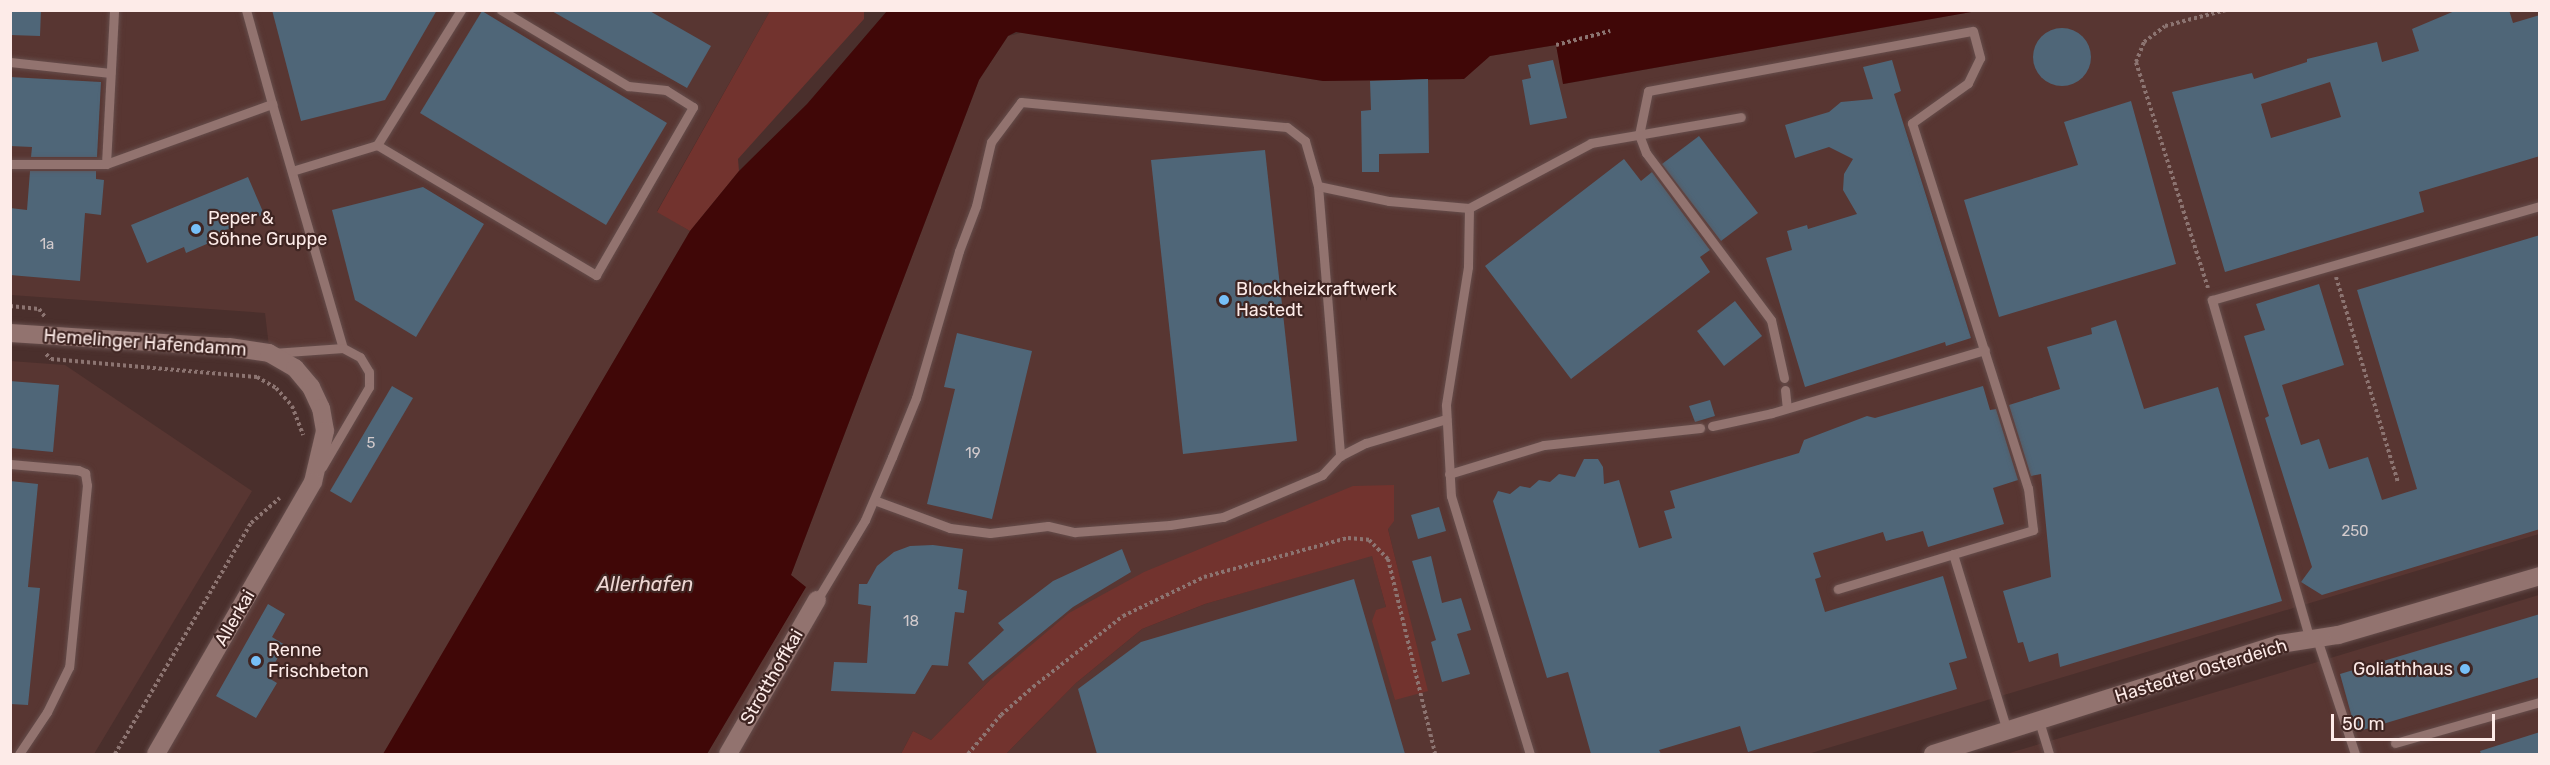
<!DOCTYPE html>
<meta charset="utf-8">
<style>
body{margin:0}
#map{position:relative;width:2550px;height:765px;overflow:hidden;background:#4a2f2c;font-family:Rubik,sans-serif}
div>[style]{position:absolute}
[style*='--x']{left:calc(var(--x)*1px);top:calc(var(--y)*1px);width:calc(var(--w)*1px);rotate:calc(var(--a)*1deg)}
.built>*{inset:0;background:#583632}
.green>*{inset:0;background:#72332e}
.water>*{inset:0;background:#400707}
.building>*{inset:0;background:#4f6678}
.round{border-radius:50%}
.path>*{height:4px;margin-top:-2px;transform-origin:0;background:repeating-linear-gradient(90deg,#8c7471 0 3px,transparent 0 6px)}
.roads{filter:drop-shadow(0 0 2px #654d4b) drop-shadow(0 0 2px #654d4b)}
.service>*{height:9px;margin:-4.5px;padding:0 4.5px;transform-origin:4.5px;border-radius:4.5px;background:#92736f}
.minor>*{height:18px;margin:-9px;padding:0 9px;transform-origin:9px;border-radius:9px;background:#92736f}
.tertiary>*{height:18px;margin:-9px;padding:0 9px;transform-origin:9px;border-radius:9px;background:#92736f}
.dots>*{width:16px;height:16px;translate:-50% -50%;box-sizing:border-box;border:3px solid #3f2522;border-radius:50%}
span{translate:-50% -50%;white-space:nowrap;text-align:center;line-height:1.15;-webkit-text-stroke:4.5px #3f2522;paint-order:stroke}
.number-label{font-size:15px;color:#d2cacc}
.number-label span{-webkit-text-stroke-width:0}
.poi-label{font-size:18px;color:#fdebe8}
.left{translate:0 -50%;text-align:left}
.right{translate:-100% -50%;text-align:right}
.street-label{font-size:18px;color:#fdebe8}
.water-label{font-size:20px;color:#eed6d3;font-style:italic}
.frame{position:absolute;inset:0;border:12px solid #fdebe8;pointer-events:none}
.scale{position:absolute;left:2331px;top:714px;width:164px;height:27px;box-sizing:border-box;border:3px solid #fdebe8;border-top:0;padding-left:8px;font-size:18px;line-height:21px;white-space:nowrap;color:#fdebe8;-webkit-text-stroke:4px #3f2522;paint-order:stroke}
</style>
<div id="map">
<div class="built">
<div style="clip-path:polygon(10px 11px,770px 11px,657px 211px,690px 231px,384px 754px,148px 754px,316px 482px,329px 423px,269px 347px,265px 313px,11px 295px)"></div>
<div style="clip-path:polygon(1977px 11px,2539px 11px,2539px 534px,1808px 754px,1006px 754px,1076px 683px,1142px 629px,1205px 604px,1372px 555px,1386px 607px,1427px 691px,1388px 529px,989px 681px,931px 740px,913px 731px,901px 754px,707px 754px,805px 587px,791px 575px,979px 80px,1008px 36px,1025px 32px,1323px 81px,1463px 79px,1489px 56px,1556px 45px,1564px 84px)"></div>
<div style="clip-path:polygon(10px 361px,65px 365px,252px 491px,94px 754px,11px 754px)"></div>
<div style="clip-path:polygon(2539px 595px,2539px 754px,2006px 754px,2314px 663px)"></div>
</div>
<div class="green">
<div style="clip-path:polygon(770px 11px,864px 11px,864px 19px,738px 159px,739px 171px,690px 231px,657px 212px)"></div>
<div style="clip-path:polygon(1394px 485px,1394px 521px,1388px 529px,1428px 691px,1395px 700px,1372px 621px,1376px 610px,1386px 607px,1372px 556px,1205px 604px,1142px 629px,1076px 683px,1006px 754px,901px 754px,913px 731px,931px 740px,989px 681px,1069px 613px,1144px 572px,1353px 486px)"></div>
</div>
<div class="water">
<div style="clip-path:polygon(887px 11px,1977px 11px,1563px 84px,1556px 45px,1490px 56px,1464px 79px,1323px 81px,1016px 32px,1008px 36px,979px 80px,791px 575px,806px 587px,707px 754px,383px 754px,690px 231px,739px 171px,807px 104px)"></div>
</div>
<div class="building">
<div style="clip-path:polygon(10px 10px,41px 10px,40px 36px,10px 35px)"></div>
<div style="clip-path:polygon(272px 10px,437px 10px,385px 100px,301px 121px)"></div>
<div style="clip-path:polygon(550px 10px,648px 10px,711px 46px,687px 88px)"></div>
<div style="clip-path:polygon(evenodd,2457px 10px,2509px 10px,2513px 23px,2540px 15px,2540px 156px,2419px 192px,2424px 212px,2225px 272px,2172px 92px,2252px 73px,2254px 79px,2307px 62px,2307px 59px,2377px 42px,2382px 62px,2419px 51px,2412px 29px,2457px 10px,2330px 82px,2341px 117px,2271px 138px,2261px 104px,2330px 82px)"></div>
<div style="clip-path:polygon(482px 11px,667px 123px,606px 225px,420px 113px)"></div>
<div class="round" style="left:2033px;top:28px;width:58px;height:58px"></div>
<div style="clip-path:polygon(1553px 60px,1567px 118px,1530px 125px,1522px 80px,1531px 78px,1528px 65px)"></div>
<div style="clip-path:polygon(1892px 60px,1901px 91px,1894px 94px,1971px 338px,1946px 346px,1945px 342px,1805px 387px,1766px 258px,1792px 250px,1787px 231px,1807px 225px,1808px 229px,1857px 214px,1843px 190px,1844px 174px,1853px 159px,1829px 147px,1795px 158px,1785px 125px,1829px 112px,1841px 102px,1873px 99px,1863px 67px)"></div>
<div style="clip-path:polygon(10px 77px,101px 82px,97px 157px,31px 157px,32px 147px,10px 146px)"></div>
<div style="clip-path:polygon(1428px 79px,1429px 153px,1379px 154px,1379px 172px,1362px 172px,1361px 111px,1371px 110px,1370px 81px)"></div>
<div style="clip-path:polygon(2131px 101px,2176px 264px,1999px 317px,1964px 200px,2078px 165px,2064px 122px)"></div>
<div style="clip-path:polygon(1699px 136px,1758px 213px,1721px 241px,1662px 164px)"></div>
<div style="clip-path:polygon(1265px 150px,1297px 441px,1183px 454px,1151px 160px)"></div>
<div style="clip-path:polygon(1624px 159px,1641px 181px,1652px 172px,1710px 250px,1700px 257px,1710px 272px,1571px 379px,1485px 266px)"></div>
<div style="clip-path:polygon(30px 171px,96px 171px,96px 179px,104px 180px,101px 215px,85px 213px,80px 281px,10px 275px,10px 208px,27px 210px)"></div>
<div style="clip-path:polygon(248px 177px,264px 214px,207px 238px,209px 243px,186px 253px,184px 247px,147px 263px,131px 225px)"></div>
<div style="clip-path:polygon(423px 187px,484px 224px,416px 337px,355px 300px,332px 210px)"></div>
<div style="clip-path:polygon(2540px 235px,2540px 529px,2322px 595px,2301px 582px,2312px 567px,2265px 418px,2269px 416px,2244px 336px,2265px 330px,2256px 304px,2319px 284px,2344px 365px,2282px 385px,2301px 445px,2319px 439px,2329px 469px,2368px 457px,2382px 500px,2417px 489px,2357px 290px)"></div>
<div style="clip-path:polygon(1735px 301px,1762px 336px,1724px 366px,1697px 331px)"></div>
<div style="clip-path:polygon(2116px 320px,2144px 409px,2218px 387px,2282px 601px,2060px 667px,2058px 653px,2029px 662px,2023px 642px,2018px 643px,2003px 591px,2051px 577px,2041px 474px,2031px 476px,2009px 405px,2060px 389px,2047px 347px,2092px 334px,2091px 328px)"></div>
<div style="clip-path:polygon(957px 333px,1032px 351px,992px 519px,927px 504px,955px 389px,944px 387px)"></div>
<div style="clip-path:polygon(10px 381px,59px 385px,53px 452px,10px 448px)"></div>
<div style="clip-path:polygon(392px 386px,413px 398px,351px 503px,330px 491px)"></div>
<div style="clip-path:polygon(1983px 386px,1990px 410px,1996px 409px,2018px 480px,1993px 488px,2004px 524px,1928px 547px,1923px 531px,1886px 541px,1883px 532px,1813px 553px,1821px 577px,1815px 579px,1825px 612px,1943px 576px,1967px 658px,1949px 663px,1957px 689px,1748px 752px,1740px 726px,1659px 750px,1661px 754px,1591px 754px,1568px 672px,1547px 678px,1493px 501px,1498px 491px,1510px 494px,1520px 486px,1530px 488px,1539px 480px,1550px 482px,1559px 474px,1575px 477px,1584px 459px,1598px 459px,1603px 467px,1604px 484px,1619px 480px,1639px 548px,1672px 538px,1664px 511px,1675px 508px,1670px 491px,1799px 453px,1804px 440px,1867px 416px,1875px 418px)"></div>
<div style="clip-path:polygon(1710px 400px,1715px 416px,1695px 422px,1689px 406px)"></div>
<div style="clip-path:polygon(10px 481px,38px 484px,28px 587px,40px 588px,28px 705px,10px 704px)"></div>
<div style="clip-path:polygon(1439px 507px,1446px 531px,1418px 539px,1411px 515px)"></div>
<div style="clip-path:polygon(933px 545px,963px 549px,958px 589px,967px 591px,964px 613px,955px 612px,948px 666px,932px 665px,915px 694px,831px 691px,834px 662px,867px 663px,871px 606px,858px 604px,859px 584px,867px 584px,877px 566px,894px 552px,910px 546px)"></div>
<div style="clip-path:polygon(1122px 549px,1131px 572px,1073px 607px,983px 681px,968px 663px,1004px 630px,998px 623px,1053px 581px)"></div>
<div style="clip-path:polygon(1431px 556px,1442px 603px,1461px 598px,1471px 630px,1457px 634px,1470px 674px,1442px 682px,1431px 642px,1436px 640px,1412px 561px)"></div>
<div style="clip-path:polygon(1354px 579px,1405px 754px,1097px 754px,1078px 689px,1141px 642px)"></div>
<div style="clip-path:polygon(268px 604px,285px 614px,272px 637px,285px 645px,267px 677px,277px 683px,256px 718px,216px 696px)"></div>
<div style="clip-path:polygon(2540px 614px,2540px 677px,2356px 732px,2340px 674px)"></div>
<div style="clip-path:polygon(2540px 732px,2540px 754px,2481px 754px,2480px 751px)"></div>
</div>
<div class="path">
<div style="--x:1556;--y:45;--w:56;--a:-14.5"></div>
<div style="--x:2336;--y:277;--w:214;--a:73.2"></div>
<div style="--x:2208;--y:288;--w:237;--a:-107.7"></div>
<div style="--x:2136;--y:62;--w:22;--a:-68"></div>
<div style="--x:2144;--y:42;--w:26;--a:-37"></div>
<div style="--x:2165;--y:26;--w:63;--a:-14.7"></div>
<div style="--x:10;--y:306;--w:29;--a:6"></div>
<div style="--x:39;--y:309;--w:10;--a:53"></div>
<div style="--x:46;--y:354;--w:7;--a:45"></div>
<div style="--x:51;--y:359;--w:207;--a:5"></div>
<div style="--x:257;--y:377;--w:22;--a:30"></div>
<div style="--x:276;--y:388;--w:24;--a:48"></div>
<div style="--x:292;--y:406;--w:31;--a:69"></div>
<div style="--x:115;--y:754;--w:268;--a:-59.5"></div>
<div style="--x:251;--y:523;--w:38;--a:-41"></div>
<div style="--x:968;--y:754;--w:51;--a:-49.8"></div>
<div style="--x:1001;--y:715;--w:43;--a:-41.2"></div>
<div style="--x:1033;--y:687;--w:115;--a:-38.3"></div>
<div style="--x:1123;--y:616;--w:90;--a:-25.7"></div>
<div style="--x:1204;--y:577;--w:149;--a:-15.2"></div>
<div style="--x:1348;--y:538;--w:21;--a:5"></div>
<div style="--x:1369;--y:540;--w:27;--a:45"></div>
<div style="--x:1388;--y:559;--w:201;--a:76.4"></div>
</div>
<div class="roads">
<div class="service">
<div style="--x:246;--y:10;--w:98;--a:74.5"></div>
<div style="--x:10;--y:62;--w:101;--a:6.3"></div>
<div style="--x:377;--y:145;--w:255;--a:30.7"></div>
<div style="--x:596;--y:275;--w:194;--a:-60"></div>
<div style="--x:693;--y:107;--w:32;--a:-148"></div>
<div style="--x:666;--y:90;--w:38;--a:-174"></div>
<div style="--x:628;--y:86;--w:148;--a:-149.1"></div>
<div style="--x:10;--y:164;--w:96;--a:0"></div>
<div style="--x:106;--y:164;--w:177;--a:-19.9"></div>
<div style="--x:272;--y:104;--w:254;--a:73.8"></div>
<div style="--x:106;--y:164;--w:154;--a:-87"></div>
<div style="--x:292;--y:171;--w:89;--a:-17"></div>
<div style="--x:377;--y:145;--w:159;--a:-58.1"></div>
<div style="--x:1318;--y:186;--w:271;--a:85.3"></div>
<div style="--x:1469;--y:208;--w:59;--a:91"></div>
<div style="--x:1468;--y:267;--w:140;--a:99.1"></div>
<div style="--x:1446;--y:405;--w:91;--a:86.9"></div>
<div style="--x:1451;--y:496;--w:270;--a:73"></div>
<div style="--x:273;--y:353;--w:70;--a:-4.1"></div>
<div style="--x:343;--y:348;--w:19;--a:28"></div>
<div style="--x:360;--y:357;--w:17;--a:59"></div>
<div style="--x:369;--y:372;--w:15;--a:90"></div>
<div style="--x:369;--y:387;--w:93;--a:120.4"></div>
<div style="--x:1784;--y:378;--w:59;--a:-102.6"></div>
<div style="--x:1771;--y:320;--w:209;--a:-126.8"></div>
<div style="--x:1646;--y:153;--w:19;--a:-111"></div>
<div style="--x:1639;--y:135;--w:45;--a:-78.4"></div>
<div style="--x:1648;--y:91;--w:330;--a:-10.5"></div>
<div style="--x:1973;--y:31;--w:28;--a:75"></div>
<div style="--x:1980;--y:58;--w:28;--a:116"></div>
<div style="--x:1968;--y:83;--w:69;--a:144.5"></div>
<div style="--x:1912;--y:123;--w:383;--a:72.4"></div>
<div style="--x:2028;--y:488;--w:42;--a:83.2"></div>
<div style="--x:2033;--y:530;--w:204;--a:163.2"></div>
<div style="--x:1785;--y:390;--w:18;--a:84"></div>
<div style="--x:1712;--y:426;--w:61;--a:-12.2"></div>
<div style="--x:1772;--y:413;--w:222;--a:-16.5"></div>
<div style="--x:10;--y:464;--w:68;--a:5"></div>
<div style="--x:78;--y:470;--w:8;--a:23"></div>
<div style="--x:85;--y:473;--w:12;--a:81"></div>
<div style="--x:87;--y:485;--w:183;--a:95.6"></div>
<div style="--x:69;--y:667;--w:50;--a:116.1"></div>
<div style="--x:47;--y:712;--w:50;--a:123.7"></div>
<div style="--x:1449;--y:474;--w:99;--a:-17"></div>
<div style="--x:1544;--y:445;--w:157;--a:-6.2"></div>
<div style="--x:874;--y:500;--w:81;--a:20.2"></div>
<div style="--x:950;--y:528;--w:40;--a:7.1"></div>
<div style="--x:990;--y:533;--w:58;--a:-6.9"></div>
<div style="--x:1048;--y:526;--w:28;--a:13"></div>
<div style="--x:1075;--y:532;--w:95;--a:-4.2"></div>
<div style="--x:1170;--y:525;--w:54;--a:-8.6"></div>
<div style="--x:1223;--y:517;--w:108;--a:-23"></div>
<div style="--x:1322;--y:475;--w:26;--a:-47"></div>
<div style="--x:1340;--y:456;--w:29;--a:-27"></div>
<div style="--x:1366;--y:443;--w:84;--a:-16.7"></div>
<div style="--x:1953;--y:554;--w:185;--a:73"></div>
<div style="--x:817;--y:600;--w:93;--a:-59"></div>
<div style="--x:865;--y:520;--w:69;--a:-66.8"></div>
<div style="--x:892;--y:457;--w:64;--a:-67.9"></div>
<div style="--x:916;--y:398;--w:153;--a:-73.7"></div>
<div style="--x:959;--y:251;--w:48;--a:-69.3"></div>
<div style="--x:976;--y:206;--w:66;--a:-76.8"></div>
<div style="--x:991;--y:142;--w:50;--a:-53.1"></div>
<div style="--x:1021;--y:102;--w:267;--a:5.4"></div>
<div style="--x:1287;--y:127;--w:23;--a:38"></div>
<div style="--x:1305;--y:141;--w:47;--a:73.9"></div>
<div style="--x:1318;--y:186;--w:73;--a:11.9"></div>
<div style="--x:1389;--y:201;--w:80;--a:5"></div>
<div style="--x:1469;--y:208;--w:138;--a:-28"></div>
<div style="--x:1591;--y:143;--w:152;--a:-9.8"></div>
<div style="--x:2317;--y:639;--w:121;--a:71.7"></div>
<div style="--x:2310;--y:640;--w:354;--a:-106.1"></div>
<div style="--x:2212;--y:300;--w:341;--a:-16"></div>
<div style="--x:2039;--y:721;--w:34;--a:73"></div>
<div style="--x:2395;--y:743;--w:151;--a:-15.8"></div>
</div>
<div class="minor">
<div style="--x:728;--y:754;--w:178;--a:-60"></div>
<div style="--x:1933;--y:754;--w:364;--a:-17.6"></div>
<div style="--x:2280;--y:644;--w:59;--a:-8.8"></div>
<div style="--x:2338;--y:635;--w:210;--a:-16.3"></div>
</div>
<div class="tertiary">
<div style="--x:10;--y:333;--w:219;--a:3.7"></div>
<div style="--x:229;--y:347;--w:40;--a:8.5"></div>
<div style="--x:269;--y:353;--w:30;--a:30"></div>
<div style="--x:295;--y:368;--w:25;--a:50"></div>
<div style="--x:311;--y:387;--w:23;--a:65"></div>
<div style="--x:321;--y:408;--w:23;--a:80"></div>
<div style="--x:325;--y:431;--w:52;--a:103.2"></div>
<div style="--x:313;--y:482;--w:314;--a:120"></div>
</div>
</div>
<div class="dots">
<div style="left:196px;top:229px;background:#77bff7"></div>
<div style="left:1224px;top:300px;background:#77bff7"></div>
<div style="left:256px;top:661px;background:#77bff7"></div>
<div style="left:2465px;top:669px;background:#77bff7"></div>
</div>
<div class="number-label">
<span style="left:47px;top:245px">1a</span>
<span style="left:371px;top:444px">5</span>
<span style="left:973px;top:454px">19</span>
<span style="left:2355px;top:532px">250</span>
<span style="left:911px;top:622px">18</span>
</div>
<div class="poi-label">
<span class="left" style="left:208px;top:229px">Peper &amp;<br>Söhne Gruppe</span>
<span class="left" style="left:1236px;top:300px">Blockheizkraftwerk<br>Hastedt</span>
<span class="left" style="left:268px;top:661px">Renne<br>Frischbeton</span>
<span class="right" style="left:2453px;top:669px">Goliathhaus</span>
</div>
<div class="street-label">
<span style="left:145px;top:343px;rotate:4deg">Hemelinger Hafendamm</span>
<span style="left:235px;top:618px;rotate:-60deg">Allerkai</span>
<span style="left:2201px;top:671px;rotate:-17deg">Hastedter Osterdeich</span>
<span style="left:772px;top:677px;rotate:-60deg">Strotthoffkai</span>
</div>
<div class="water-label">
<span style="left:645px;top:584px">Allerhafen</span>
</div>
<div class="frame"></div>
<div class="scale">50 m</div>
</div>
